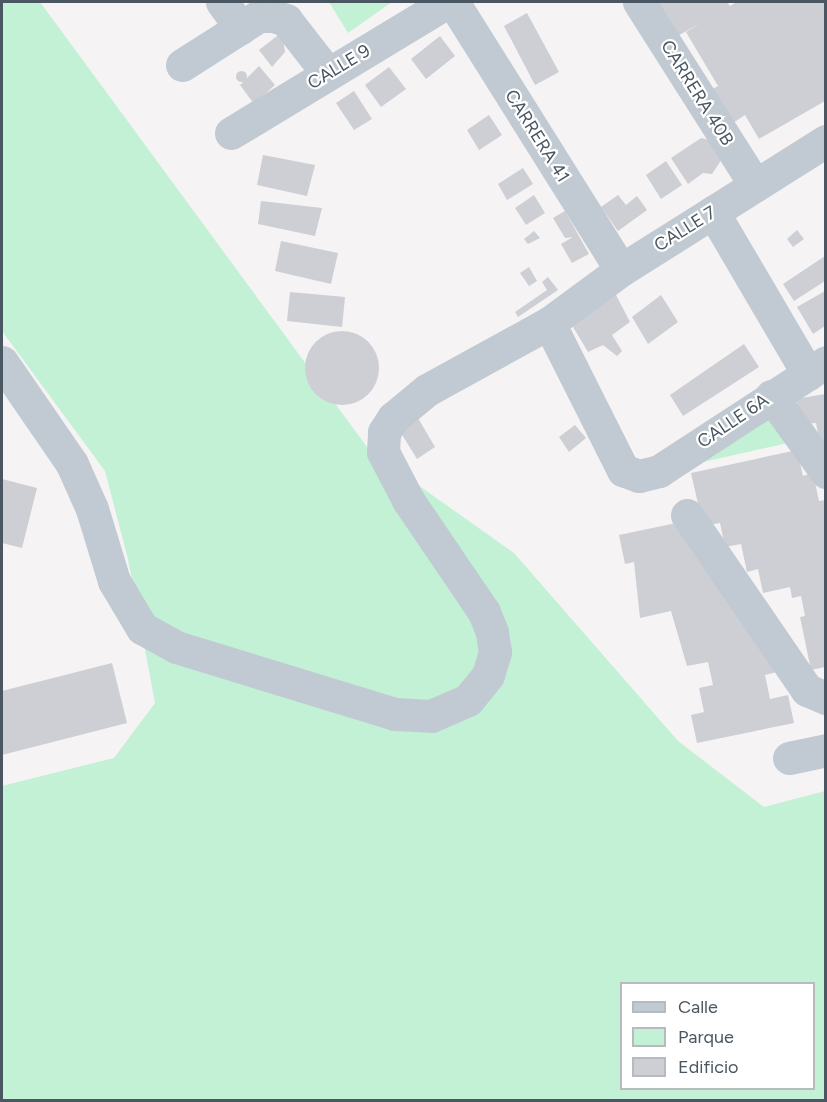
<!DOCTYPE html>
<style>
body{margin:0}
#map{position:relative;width:827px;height:1102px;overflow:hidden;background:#f5f3f3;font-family:Figtree,sans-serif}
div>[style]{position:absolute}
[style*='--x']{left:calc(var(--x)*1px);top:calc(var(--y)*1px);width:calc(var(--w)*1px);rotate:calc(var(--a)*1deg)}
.green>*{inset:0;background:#c3f1d5}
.building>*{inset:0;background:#cdcfd5}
.round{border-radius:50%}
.minor>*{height:33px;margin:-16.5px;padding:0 16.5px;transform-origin:16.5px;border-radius:16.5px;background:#c1cad2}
span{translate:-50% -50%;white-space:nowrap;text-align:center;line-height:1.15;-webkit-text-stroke:4.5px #fff;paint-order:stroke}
.street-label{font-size:18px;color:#4a5661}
.frame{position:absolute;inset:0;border:3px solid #4a5661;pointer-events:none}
.legend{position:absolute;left:620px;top:982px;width:195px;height:108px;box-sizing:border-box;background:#fff;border:2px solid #b7bbc0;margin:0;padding:8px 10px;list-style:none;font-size:18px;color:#4a5661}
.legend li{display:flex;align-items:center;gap:12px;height:30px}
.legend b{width:30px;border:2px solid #b7bbc0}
</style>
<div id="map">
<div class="green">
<div style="clip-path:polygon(evenodd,2px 2px,40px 2px,370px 451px,514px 553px,678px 741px,764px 807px,825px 791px,825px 1100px,2px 1100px,2px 786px,114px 758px,155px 703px,128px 559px,105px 471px,2px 331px,2px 2px,622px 984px,814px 984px,814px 1088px,622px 1088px,622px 984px)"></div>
<div style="clip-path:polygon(329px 2px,392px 2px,348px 33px)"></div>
<div style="clip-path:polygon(766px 409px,792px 442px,681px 467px)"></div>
</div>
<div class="building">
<div style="clip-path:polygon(655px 2px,727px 2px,730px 6px,737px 2px,825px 2px,825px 101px,759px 139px,745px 115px,730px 125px,709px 91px,718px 86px,686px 32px,700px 23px,676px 37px)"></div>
<div style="clip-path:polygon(527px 13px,559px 72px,535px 85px,504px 26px)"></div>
<div style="clip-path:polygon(282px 32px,285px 52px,272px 67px,259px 50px)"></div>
<div style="clip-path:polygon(440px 36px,455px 56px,426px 79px,411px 59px)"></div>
<div style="clip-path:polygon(259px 66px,275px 85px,254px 104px,240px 85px)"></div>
<div style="clip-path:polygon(389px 67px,406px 89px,381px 107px,365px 85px)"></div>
<div class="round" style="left:235.5px;top:70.5px;width:11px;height:11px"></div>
<div style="clip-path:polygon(354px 91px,372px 119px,354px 130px,336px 103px)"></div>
<div style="clip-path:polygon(489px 115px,502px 135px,479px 150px,467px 130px)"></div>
<div style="clip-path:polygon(701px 138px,714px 141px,722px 159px,712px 174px,703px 173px,688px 184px,671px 158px)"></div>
<div style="clip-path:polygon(263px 155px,315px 165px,307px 196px,257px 185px)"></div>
<div style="clip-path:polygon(666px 161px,682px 185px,661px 199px,646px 175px)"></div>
<div style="clip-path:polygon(523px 168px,533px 184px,507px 200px,498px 184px)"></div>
<div style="clip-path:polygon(534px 195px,545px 213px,526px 225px,515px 208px)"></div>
<div style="clip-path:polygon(618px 195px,626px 205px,637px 196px,647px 210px,618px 231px,601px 207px)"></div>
<div style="clip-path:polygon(261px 201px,322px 208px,315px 236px,258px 224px)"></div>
<div style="clip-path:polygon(565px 211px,589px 254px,572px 263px,561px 244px,573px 237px,565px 238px,553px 218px)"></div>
<div style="clip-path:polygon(797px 230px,804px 239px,793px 247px,787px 239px)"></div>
<div style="clip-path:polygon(534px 231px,540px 238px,528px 244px,524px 239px)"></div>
<div style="clip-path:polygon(281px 241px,338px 253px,331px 284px,275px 271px)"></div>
<div style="clip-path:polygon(825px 256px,825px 281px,794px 301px,783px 284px)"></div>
<div style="clip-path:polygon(529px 267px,537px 281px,529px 286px,520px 273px)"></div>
<div style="clip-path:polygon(548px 277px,558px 290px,518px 317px,515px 312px,547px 290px,542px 282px)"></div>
<div style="clip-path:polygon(825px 291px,825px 326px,813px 334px,797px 307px)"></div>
<div style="clip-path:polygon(290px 292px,345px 297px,342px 327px,287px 321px)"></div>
<div style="clip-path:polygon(615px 293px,630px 322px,612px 335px,622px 351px,617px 356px,603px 345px,588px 352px,570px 322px)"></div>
<div style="clip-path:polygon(661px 295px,678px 322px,648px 344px,632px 317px)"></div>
<div class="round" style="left:305px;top:331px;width:74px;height:74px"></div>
<div style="clip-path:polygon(744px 344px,759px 367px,683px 416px,670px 395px)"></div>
<div style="clip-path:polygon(825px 394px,825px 451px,821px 451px,816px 423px,801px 424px,796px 399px)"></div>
<div style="clip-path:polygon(415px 413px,435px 447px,417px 459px,396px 425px)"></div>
<div style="clip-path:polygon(575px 425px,586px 438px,569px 452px,559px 437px)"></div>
<div style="clip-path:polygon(797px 450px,803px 476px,813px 473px,819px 501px,825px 500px,825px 667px,811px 670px,800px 617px,805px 616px,801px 596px,792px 598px,790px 587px,763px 593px,758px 569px,747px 572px,741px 544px,725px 547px,720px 523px,703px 526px,691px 473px)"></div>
<div style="clip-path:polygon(2px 479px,37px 488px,22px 548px,2px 543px)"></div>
<div style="clip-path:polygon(686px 521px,720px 572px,725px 600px,737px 598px,777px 672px,765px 675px,770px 699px,788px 695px,794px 723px,697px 743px,691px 715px,704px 712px,699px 688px,713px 685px,708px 662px,687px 666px,671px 611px,640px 618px,634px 562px,625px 564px,619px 535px)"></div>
<div style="clip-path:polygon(112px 663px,127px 723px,2px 755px,2px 691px)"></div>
</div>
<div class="minor">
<div style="--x:222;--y:2;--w:32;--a:54"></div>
<div style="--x:453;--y:2;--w:316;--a:57.9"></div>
<div style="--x:639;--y:2;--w:217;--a:57.6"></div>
<div style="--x:182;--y:65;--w:91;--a:-32.5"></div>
<div style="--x:259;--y:16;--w:14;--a:0"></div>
<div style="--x:273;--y:16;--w:14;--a:17"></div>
<div style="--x:286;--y:20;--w:68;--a:52.1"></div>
<div style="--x:231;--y:133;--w:253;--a:-31.2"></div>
<div style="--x:713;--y:212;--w:188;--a:59.6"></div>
<div style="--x:549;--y:323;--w:165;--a:63.3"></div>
<div style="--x:623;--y:470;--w:17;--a:21"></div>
<div style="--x:639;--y:476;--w:21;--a:-14"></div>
<div style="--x:659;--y:471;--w:199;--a:-33.1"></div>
<div style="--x:2;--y:362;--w:124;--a:55.5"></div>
<div style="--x:72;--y:464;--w:49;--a:66"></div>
<div style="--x:92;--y:509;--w:75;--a:73"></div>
<div style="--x:114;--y:581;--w:55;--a:59.2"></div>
<div style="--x:142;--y:628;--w:39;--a:29"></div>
<div style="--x:176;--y:647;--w:229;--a:17"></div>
<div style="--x:395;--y:714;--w:36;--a:3"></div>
<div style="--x:431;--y:716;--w:40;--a:-23.4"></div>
<div style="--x:468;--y:700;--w:32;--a:-51"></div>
<div style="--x:488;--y:675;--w:24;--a:-73"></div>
<div style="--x:495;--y:652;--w:20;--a:-99"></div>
<div style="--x:492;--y:632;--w:22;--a:-112"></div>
<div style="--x:484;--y:612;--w:135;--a:-124.2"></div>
<div style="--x:408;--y:500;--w:54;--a:-117.5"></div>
<div style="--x:383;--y:452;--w:20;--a:-87"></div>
<div style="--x:384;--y:432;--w:17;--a:-57"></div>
<div style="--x:393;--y:418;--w:44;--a:-39.5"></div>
<div style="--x:427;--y:390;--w:139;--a:-28.8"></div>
<div style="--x:549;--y:323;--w:89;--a:-36.4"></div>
<div style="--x:621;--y:270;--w:242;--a:-32.2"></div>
<div style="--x:771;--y:396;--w:94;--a:54.1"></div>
<div style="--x:687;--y:515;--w:212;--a:55.6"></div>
<div style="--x:807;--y:690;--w:21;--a:23"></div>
<div style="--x:789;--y:758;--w:38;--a:-12"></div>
</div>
<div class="street-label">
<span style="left:339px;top:67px;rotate:-31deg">CALLE 9</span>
<span style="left:697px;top:93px;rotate:58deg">CARRERA 40B</span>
<span style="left:537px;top:136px;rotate:58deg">CARRERA 41</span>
<span style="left:685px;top:229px;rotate:-32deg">CALLE 7</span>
<span style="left:733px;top:421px;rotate:-34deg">CALLE 6A</span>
</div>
<div class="frame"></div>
<ul class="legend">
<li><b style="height:8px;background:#c1cad2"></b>Calle</li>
<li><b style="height:16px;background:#c3f1d5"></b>Parque</li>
<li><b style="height:16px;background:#cdcfd5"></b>Edificio</li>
</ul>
</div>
